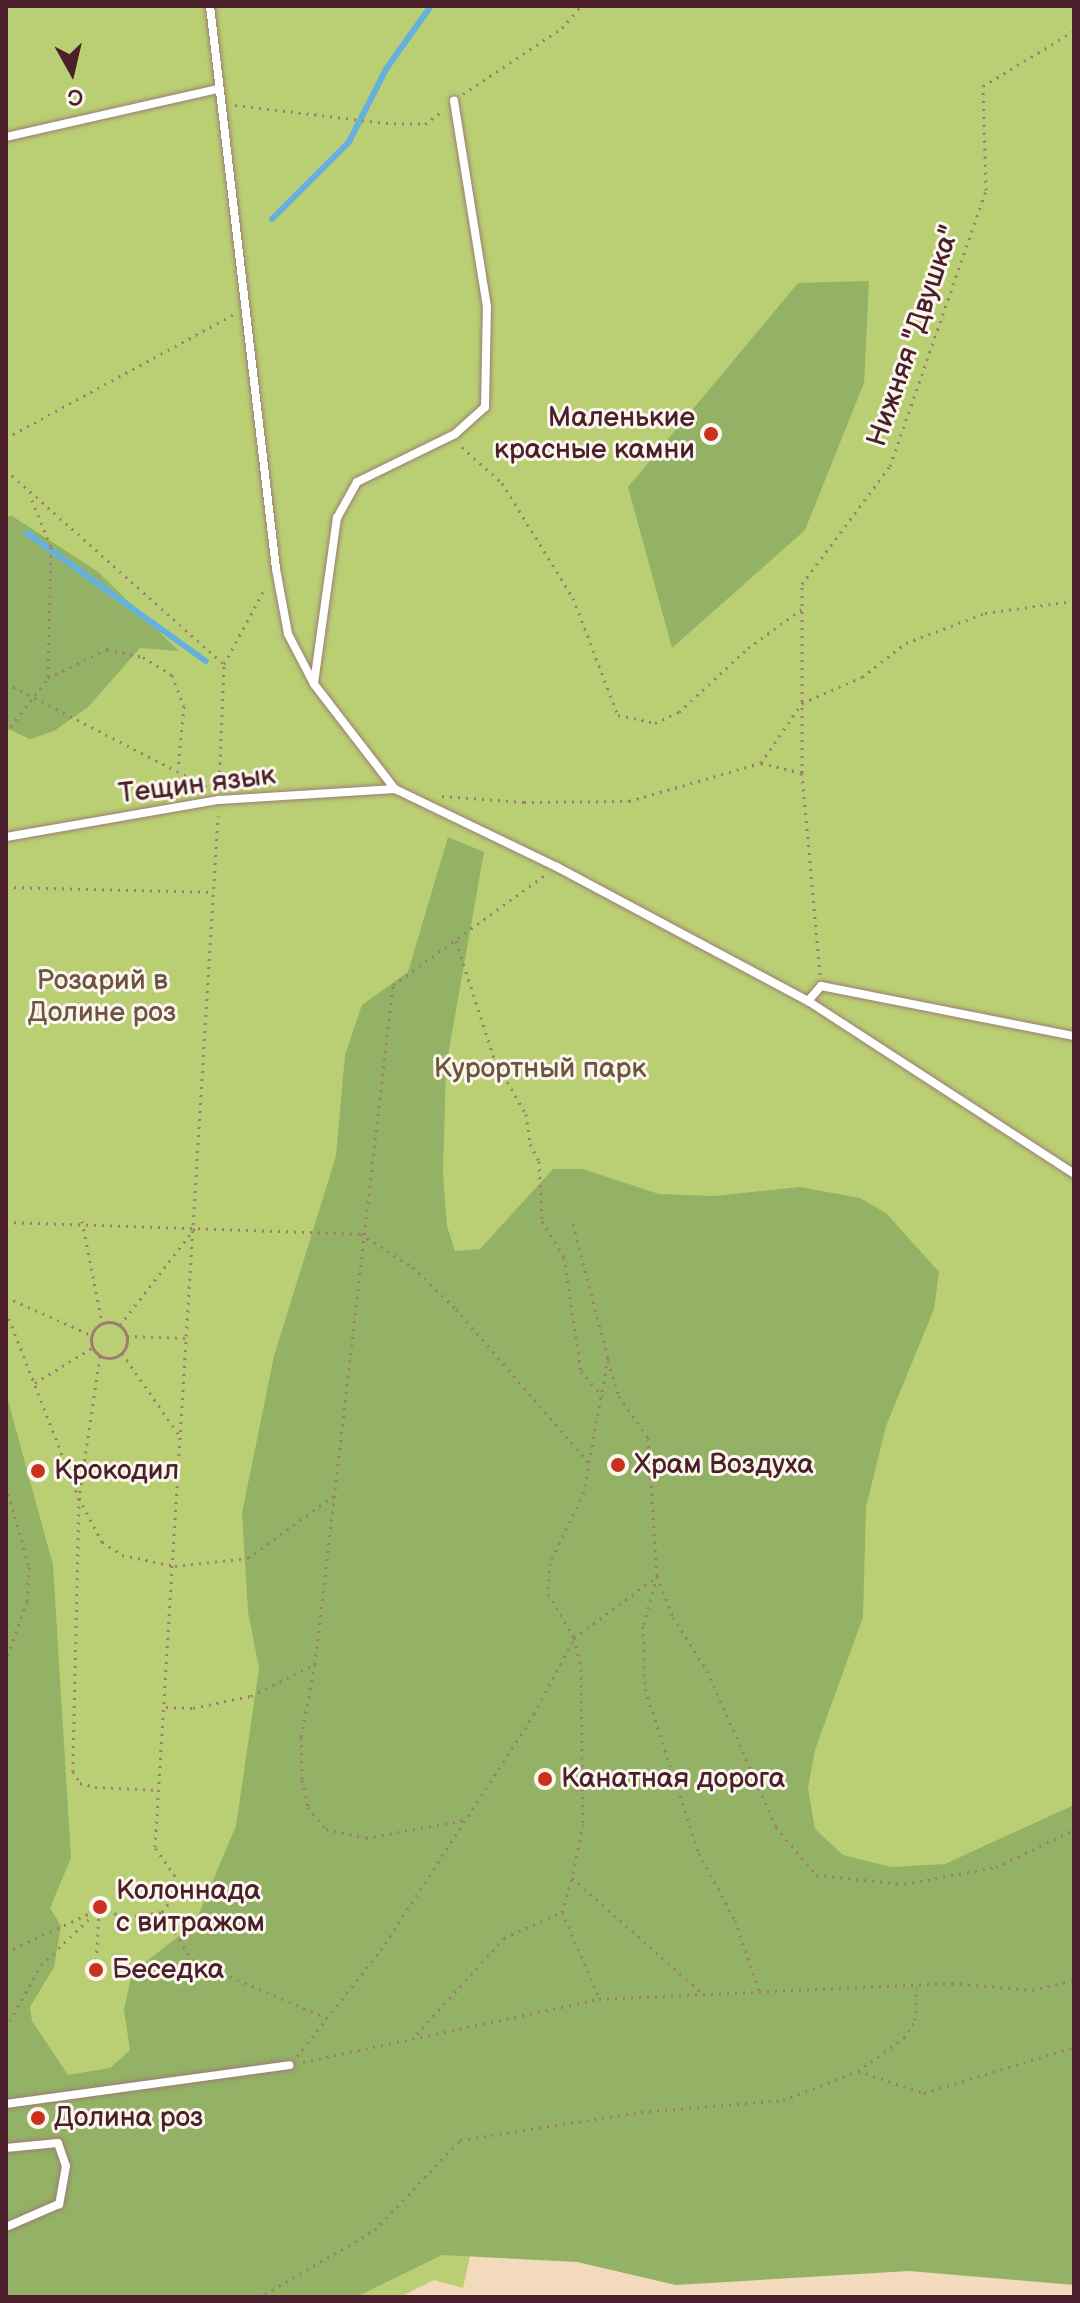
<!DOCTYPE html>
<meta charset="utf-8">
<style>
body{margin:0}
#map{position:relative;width:1080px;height:2303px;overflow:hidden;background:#f3dabd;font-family:"Balsamiq Sans",sans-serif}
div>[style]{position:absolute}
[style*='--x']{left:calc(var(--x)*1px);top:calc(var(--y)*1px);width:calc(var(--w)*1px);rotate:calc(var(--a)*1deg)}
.green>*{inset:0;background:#bacf73}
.forest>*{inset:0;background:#93b265}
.stream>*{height:6px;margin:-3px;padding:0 3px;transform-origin:3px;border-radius:3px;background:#65b0dd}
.path>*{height:3px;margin-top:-1.5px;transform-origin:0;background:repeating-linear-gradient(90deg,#9e7c74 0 2px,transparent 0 8px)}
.path>.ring{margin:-1.5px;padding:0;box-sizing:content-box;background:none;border:3px solid #9e7c74;border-radius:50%}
.roads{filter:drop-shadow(0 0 2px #9e7c74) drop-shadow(0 0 2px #9e7c74)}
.lane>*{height:8px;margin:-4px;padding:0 4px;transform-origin:4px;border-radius:4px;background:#fff}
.dots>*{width:22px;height:22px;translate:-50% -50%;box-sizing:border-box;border:4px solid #fbf7ec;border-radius:50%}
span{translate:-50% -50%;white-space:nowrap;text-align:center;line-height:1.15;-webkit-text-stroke:6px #fbf7ec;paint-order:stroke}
.street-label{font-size:28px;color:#4a1f2b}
.poi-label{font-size:28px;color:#4a1f2b}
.right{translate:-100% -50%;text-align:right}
.left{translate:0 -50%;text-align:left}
.park-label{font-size:28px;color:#6c5441}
.frame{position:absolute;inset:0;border:8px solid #4a1f2b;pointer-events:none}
.north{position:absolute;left:32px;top:32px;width:80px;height:80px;-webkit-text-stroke:6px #fbf7ec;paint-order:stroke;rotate:172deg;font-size:22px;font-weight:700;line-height:32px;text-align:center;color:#4a1f2b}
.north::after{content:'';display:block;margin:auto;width:28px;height:36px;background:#4a1f2b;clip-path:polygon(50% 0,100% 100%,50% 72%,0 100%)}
</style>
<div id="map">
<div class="green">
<div style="clip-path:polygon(6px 6px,1074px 6px,1074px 2277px,479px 2215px,463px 2288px,434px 2280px,400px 2297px,6px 2297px)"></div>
</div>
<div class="forest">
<div style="clip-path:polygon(869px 281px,864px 383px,805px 530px,672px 648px,628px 487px,798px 283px)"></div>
<div style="clip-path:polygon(12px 516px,97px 571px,179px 651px,140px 648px,88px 707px,54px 731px,30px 739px,6px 728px,6px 517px)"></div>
<div style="clip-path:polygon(448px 837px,484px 852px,446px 1067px,443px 1173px,447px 1226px,455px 1251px,480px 1249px,553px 1169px,583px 1169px,659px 1194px,714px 1196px,800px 1187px,860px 1198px,886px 1213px,939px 1272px,934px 1309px,886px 1426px,866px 1507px,863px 1617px,815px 1750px,808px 1788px,815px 1829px,843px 1855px,891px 1867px,945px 1864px,1074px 1805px,1074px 2285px,909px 2271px,676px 2285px,577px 2262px,442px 2255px,356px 2297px,6px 2297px,6px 1393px,53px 1565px,71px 1858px,50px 1908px,61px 1926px,54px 1967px,30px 2007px,32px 2021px,68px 2075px,110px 2068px,130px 2050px,124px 2010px,132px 1973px,195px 1923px,236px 1826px,259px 1668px,248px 1612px,242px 1513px,274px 1356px,336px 1156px,345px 1055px,362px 1005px,408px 972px)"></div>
</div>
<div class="stream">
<div style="--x:272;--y:219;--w:109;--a:-45"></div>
<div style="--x:349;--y:142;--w:82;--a:-63.1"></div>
<div style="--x:386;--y:69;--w:77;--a:-54.5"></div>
<div style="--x:27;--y:533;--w:220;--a:35.6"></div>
</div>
<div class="path">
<div style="--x:463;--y:94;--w:119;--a:-33.7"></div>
<div style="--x:562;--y:28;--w:29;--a:-49"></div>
<div style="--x:235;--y:105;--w:152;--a:6.8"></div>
<div style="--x:386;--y:123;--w:39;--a:1"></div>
<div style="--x:425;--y:124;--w:21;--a:-37"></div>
<div style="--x:6;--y:438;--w:260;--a:-28.5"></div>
<div style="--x:462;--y:447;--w:54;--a:42"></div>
<div style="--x:502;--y:483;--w:135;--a:58.3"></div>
<div style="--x:573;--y:598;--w:125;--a:69"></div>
<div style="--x:618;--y:715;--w:38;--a:12"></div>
<div style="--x:655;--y:723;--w:26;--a:-25"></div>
<div style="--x:679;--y:712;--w:94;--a:-42.8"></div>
<div style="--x:748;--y:648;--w:67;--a:-35.8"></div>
<div style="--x:6;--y:470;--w:292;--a:41.7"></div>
<div style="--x:32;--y:500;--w:51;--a:68"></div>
<div style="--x:51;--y:547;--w:131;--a:91.3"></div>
<div style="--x:6;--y:683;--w:229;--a:27.3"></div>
<div style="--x:6;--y:733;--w:69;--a:-52.6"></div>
<div style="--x:48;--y:678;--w:66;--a:-26.2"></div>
<div style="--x:107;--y:649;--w:37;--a:13"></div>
<div style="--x:143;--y:657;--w:34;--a:32"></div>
<div style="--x:172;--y:675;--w:33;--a:69"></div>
<div style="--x:184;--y:706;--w:63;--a:95.4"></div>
<div style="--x:761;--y:763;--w:73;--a:-55.7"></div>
<div style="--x:802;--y:703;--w:65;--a:-23.4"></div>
<div style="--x:862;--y:677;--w:56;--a:-37.7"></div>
<div style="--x:906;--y:643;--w:85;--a:-20.8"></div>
<div style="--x:985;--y:613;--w:90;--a:-7.7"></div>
<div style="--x:802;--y:773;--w:189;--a:-90"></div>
<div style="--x:802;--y:584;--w:147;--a:-53.3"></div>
<div style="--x:890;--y:466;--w:292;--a:-70.8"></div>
<div style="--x:986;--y:190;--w:104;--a:-91.7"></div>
<div style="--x:983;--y:86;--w:106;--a:-31.1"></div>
<div style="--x:219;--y:788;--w:124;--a:-87.7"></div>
<div style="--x:224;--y:664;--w:84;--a:-61.6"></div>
<div style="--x:442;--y:796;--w:82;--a:4.2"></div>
<div style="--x:524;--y:802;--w:105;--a:-0.5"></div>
<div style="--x:629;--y:801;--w:137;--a:-16.1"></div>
<div style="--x:761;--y:763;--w:42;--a:13.7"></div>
<div style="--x:802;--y:773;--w:203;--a:84.9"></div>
<div style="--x:6;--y:887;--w:208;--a:1.4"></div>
<div style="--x:456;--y:941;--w:126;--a:72"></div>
<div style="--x:495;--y:1061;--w:61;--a:59.7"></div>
<div style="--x:526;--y:1114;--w:30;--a:82"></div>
<div style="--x:530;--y:1144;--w:19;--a:62"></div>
<div style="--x:539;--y:1161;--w:60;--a:87.1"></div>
<div style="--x:542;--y:1221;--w:42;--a:58.6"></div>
<div style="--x:564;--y:1257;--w:115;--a:81.5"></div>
<div style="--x:581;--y:1371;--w:33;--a:49"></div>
<div style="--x:82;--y:1221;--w:103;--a:78.8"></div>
<div style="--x:6;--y:1222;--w:354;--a:1.9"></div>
<div style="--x:360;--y:1234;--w:62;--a:31.9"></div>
<div style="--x:413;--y:1267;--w:60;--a:44.3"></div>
<div style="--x:456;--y:1309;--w:202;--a:49.2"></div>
<div style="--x:573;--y:1224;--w:138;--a:75.4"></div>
<div style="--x:608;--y:1358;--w:136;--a:100.2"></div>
<div style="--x:584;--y:1492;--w:79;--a:115.6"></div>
<div style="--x:550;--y:1563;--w:31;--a:94"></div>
<div style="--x:548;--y:1594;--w:51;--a:59.4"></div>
<div style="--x:574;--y:1638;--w:32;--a:77"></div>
<div style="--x:581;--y:1669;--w:155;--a:89.3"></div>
<div style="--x:583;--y:1824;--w:55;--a:101.5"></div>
<div style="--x:572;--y:1878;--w:174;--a:41.5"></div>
<div style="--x:6;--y:1297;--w:93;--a:24.1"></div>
<div style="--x:6;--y:1311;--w:201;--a:68.7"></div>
<div style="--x:79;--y:1498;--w:273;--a:91.3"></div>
<div style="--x:73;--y:1771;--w:14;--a:60"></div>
<div style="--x:80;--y:1783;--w:16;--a:15"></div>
<div style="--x:95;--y:1787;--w:64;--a:2.7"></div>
<div class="ring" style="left:91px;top:1322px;width:33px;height:33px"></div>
<div style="--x:120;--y:1325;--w:123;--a:-52.3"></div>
<div style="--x:127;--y:1336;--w:59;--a:1.9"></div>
<div style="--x:122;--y:1353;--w:100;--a:55.2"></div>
<div style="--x:100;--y:1356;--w:144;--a:98.4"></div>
<div style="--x:79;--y:1498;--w:50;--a:62.4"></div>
<div style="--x:102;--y:1542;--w:24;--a:33"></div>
<div style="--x:122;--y:1555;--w:54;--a:11.7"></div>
<div style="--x:175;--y:1566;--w:73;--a:-6.3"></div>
<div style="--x:248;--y:1558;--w:109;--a:-36"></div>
<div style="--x:608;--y:1361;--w:37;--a:73"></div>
<div style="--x:619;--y:1396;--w:51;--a:55.4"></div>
<div style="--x:648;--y:1438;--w:138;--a:86.3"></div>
<div style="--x:657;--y:1576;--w:44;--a:68.7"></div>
<div style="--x:673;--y:1617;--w:64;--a:57.8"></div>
<div style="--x:707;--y:1671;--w:171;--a:66.1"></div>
<div style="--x:776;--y:1827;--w:62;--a:50.2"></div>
<div style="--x:816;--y:1875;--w:88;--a:5.8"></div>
<div style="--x:904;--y:1884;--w:94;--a:-10.5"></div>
<div style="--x:996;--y:1867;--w:86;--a:-25.4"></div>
<div style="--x:35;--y:1383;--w:67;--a:-31.6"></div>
<div style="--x:6;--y:1486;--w:84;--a:74.1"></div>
<div style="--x:29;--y:1567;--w:34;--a:93"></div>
<div style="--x:27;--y:1601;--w:63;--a:109.6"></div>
<div style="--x:657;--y:1576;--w:52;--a:105.6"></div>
<div style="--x:643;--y:1626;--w:63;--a:88.2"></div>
<div style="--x:645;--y:1689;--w:173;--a:71.8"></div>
<div style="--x:699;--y:1853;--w:76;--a:61.8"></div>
<div style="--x:735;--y:1920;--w:80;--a:71.1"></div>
<div style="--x:315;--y:1664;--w:74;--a:100.9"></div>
<div style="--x:301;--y:1737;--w:43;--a:88.7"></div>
<div style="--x:302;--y:1780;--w:28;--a:77"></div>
<div style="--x:308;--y:1807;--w:28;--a:51"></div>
<div style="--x:326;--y:1829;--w:41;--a:12.7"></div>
<div style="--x:366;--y:1838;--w:101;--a:-10.3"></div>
<div style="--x:166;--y:1707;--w:27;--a:2"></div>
<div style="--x:193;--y:1708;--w:59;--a:-11.7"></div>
<div style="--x:251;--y:1696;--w:72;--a:-26.6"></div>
<div style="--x:315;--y:1664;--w:683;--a:-83.45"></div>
<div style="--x:393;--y:985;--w:188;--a:-35.9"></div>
<div style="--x:162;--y:1912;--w:58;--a:57.7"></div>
<div style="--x:193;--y:1961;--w:146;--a:23"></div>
<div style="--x:562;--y:1912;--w:93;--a:66.5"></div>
<div style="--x:6;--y:1952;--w:102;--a:-24.8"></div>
<div style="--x:99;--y:1909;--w:29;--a:16"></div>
<div style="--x:127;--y:1917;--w:35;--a:-8"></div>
<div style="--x:162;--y:1912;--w:25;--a:-53"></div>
<div style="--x:177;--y:1892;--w:16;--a:-97"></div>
<div style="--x:175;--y:1876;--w:35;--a:-125"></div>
<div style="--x:155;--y:1847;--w:1033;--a:-86.5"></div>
<div style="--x:96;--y:1968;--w:59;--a:-87.1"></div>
<div style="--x:6;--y:2028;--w:72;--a:-60.9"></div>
<div style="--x:41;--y:1965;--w:76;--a:-43.9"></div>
<div style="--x:417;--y:2034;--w:130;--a:-47.8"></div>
<div style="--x:504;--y:1938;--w:64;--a:-24.1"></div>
<div style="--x:562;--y:1912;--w:35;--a:-74"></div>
<div style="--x:297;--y:2056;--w:135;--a:-51.6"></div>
<div style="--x:381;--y:1950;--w:281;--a:-57"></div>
<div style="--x:534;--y:1714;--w:86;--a:-62.2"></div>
<div style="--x:574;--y:1638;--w:102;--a:-36.6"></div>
<div style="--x:303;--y:2062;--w:303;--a:-12"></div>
<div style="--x:599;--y:1999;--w:353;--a:-2.6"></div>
<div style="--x:952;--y:1983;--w:80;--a:5"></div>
<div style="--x:1032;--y:1990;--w:43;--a:-13.4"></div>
<div style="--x:858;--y:2071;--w:70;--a:18.4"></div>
<div style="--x:924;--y:2093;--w:157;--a:-17"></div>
<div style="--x:249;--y:2297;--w:16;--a:-11"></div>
<div style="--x:265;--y:2294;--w:127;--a:-30.2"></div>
<div style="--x:375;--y:2230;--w:124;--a:-46.6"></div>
<div style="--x:460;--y:2140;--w:183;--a:-8.8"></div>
<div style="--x:641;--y:2112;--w:143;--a:-4.8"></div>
<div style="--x:783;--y:2100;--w:80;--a:-21.1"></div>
<div style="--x:858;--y:2071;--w:57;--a:-35.7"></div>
<div style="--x:904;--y:2038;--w:21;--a:-59"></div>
<div style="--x:915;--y:2020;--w:33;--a:-87"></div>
</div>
<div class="roads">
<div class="lane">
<div style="--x:210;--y:6;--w:567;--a:83.31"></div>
<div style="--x:276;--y:569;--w:66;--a:79.5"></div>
<div style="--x:288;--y:634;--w:56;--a:62.5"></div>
<div style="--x:314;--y:684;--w:133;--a:52.4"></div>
<div style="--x:395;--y:789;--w:180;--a:25.7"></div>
<div style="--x:557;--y:867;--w:285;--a:28.1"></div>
<div style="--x:808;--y:1001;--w:317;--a:33"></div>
<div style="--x:6;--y:137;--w:217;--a:-12.8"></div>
<div style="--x:314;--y:683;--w:167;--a:-82.1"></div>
<div style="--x:337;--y:518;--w:41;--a:-60.9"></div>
<div style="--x:357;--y:482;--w:109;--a:-26.1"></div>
<div style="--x:455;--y:434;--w:40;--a:-42"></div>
<div style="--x:485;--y:407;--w:100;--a:-88.9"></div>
<div style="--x:487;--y:307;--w:209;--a:-99.1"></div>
<div style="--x:6;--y:837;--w:216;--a:-9.9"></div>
<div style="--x:219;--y:800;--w:176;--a:-3.6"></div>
<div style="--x:808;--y:1001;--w:20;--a:-49"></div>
<div style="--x:821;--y:986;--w:258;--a:11.2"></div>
<div style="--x:6;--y:2104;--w:286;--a:-7.8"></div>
<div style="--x:6;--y:2148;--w:52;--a:-5.5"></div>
<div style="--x:58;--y:2143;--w:24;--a:71"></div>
<div style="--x:66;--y:2166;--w:39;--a:100"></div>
<div style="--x:59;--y:2204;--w:58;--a:156.5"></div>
</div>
</div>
<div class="dots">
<div style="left:711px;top:434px;background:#c8321e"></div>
<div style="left:618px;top:1465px;background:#c8321e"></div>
<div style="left:38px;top:1471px;background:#c8321e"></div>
<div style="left:545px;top:1779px;background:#c8321e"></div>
<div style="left:100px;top:1907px;background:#c8321e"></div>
<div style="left:96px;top:1970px;background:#c8321e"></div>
<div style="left:38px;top:2118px;background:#c8321e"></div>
</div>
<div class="street-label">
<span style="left:914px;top:336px;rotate:-71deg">Нижняя "Двушка"</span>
<span style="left:197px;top:785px;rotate:-7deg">Тещин язык</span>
</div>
<div class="poi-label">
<span class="right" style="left:695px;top:434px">Маленькие<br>красные камни</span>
<span class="left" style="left:634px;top:1465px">Храм Воздуха</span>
<span class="left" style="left:54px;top:1471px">Крокодил</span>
<span class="left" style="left:561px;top:1779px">Канатная дорога</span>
<span class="left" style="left:116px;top:1907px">Колоннада<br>с витражом</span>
<span class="left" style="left:112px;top:1970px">Беседка</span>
<span class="left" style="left:54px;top:2118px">Долина роз</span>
</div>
<div class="park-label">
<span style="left:102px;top:997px">Розарий в<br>Долине роз</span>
<span style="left:540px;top:1069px">Курортный парк</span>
</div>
<div class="frame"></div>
<div class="north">С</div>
</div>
